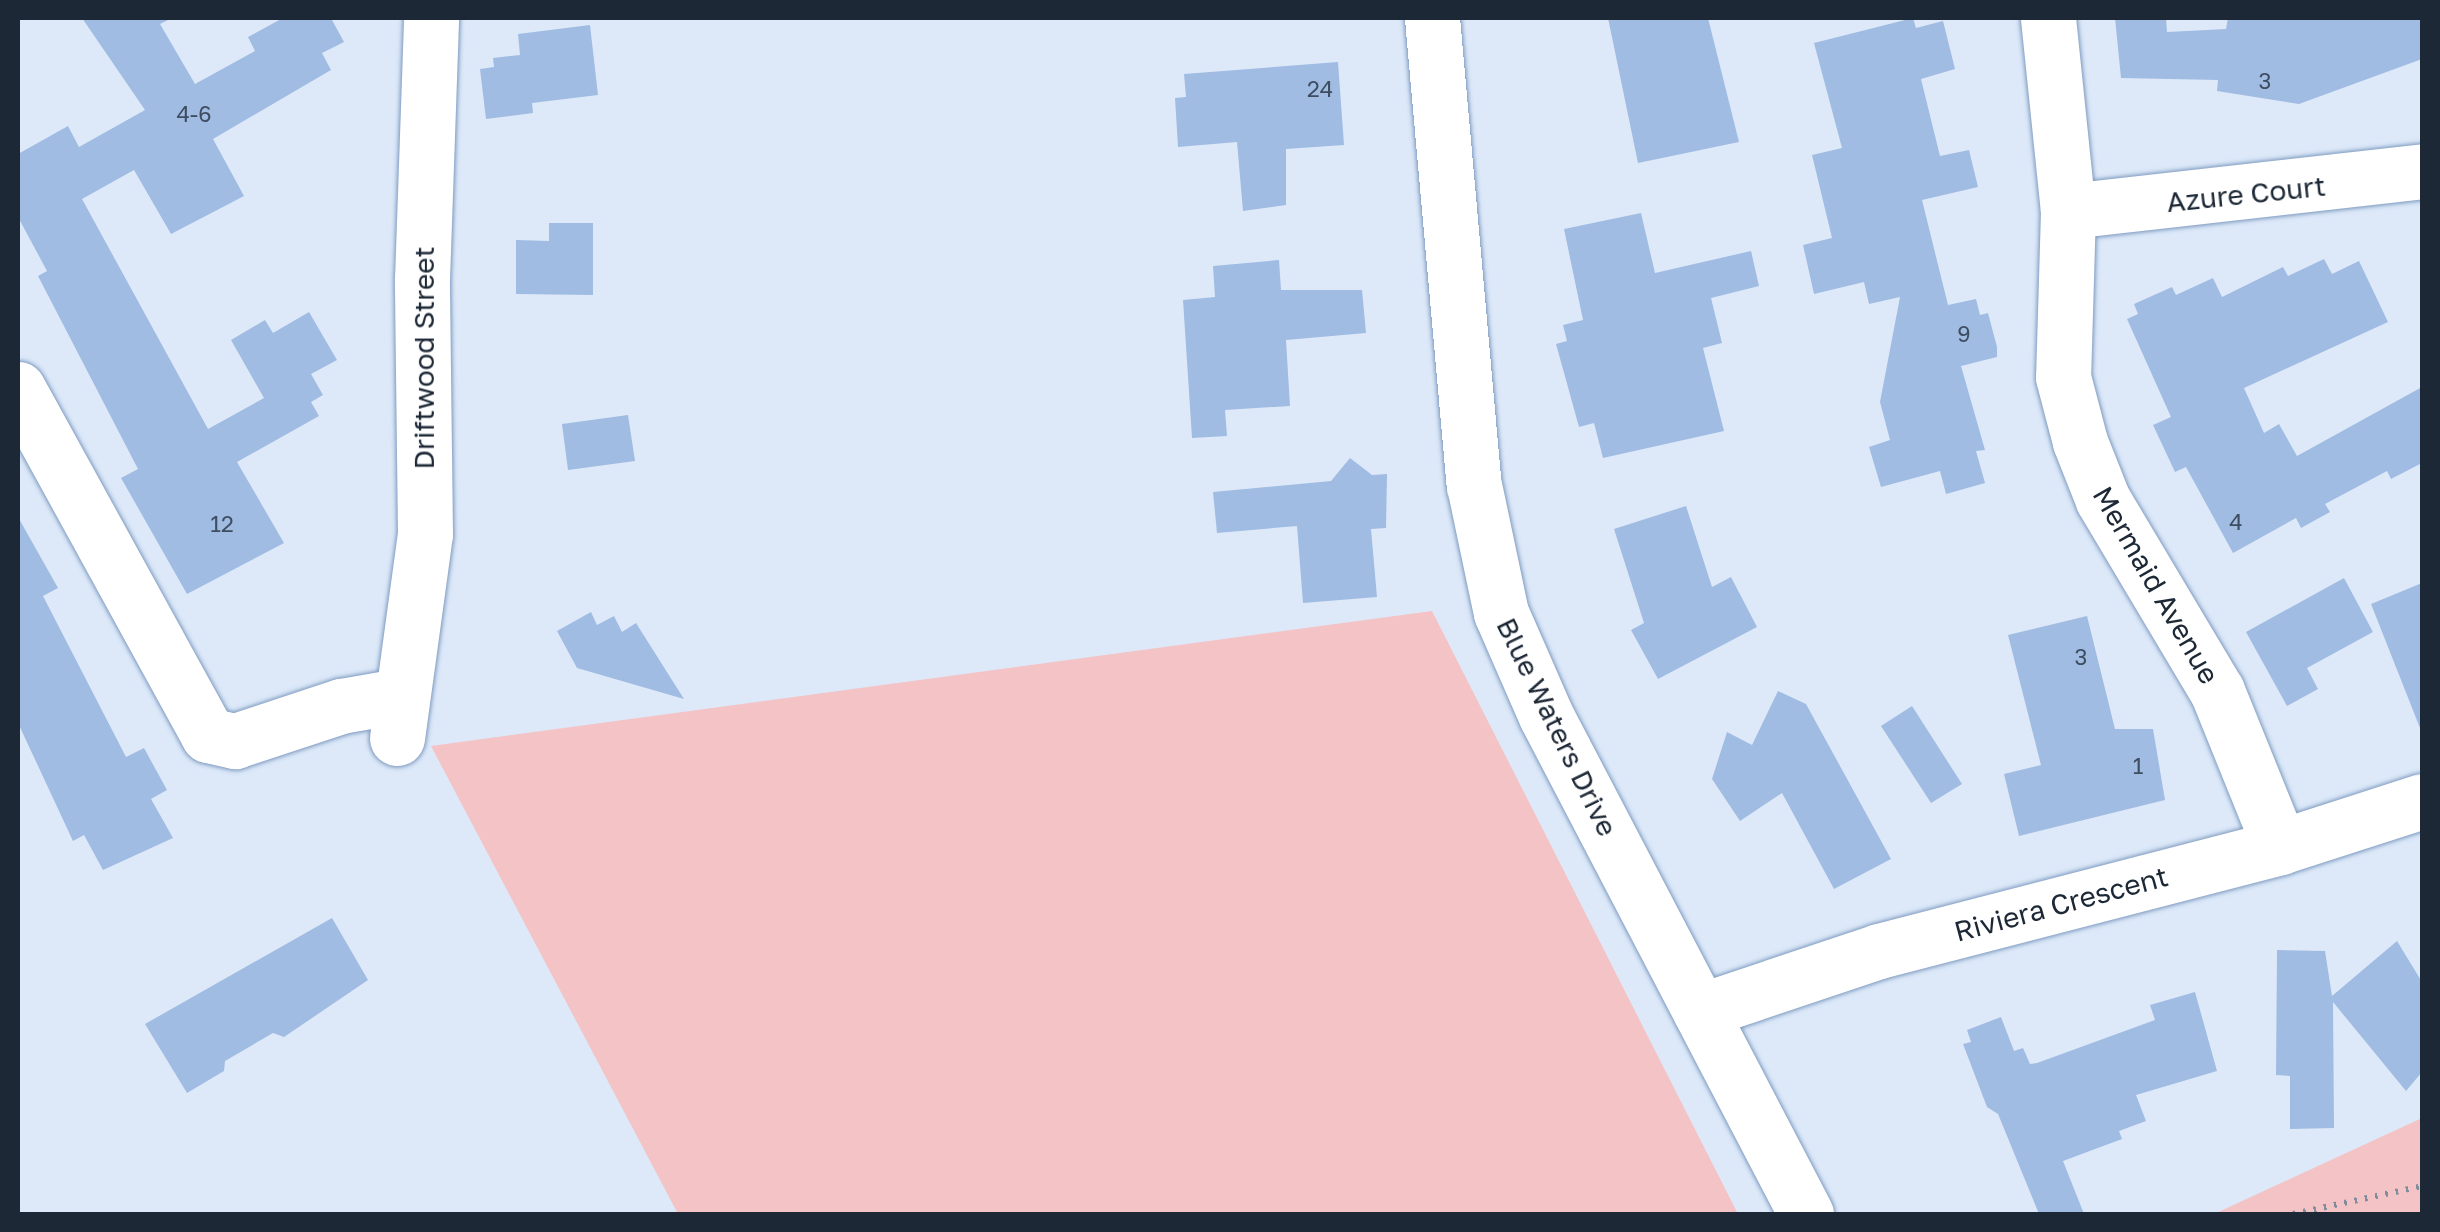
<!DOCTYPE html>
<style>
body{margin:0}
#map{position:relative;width:2440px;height:1232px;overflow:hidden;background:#dde9f9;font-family:"Golos Text",sans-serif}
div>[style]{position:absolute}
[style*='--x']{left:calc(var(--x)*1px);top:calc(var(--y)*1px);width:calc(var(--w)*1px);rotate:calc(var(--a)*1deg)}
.green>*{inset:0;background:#f4c3c5}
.building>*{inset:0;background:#a0bce2}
.path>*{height:6px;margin-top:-3px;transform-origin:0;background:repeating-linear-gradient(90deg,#818d9c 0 2.5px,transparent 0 10.5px)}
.roads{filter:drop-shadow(0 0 2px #7f9bc0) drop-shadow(0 0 2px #7f9bc0)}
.minor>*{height:55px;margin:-27.5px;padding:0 27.5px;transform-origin:27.5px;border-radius:27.5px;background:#fff}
span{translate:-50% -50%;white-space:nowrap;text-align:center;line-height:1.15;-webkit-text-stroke:8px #fff;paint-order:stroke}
.number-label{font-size:22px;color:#3e4d61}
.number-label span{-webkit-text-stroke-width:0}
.street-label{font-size:28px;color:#1d2836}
.frame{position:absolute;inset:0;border:20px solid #1d2836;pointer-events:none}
</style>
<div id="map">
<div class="green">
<div style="clip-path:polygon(1432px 611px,1738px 1214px,678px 1214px,431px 746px)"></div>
<div style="clip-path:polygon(2422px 1118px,2422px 1214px,2214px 1214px)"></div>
</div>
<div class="building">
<div style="clip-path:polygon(82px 18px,172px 18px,160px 24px,195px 84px,255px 51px,248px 37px,283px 18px,331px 18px,344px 42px,322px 53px,331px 70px,213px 139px,244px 196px,171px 234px,134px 170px,82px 199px,208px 429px,264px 398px,231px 340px,265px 320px,273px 333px,309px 312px,337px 360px,311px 374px,323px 395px,311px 402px,319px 416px,237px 462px,284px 543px,187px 594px,121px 478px,138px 469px,38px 276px,47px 271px,18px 217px,18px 154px,68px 126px,79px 147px,145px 110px)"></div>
<div style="clip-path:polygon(1608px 18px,1708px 18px,1739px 142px,1638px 163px)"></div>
<div style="clip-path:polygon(1913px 18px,1916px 28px,1943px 21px,1955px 69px,1921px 79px,1940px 156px,1969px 150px,1978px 187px,1922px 200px,1948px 305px,1976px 299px,1980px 315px,1988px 313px,1997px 347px,1997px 357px,1961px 366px,1985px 450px,1976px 451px,1985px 483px,1946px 494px,1940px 471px,1881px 487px,1869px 447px,1890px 440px,1880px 402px,1900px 297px,1869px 304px,1864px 282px,1814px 294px,1803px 245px,1832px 238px,1812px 155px,1842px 148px,1814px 43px)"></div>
<div style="clip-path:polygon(2115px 18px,2166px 18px,2167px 32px,2226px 29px,2228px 18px,2422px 18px,2422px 59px,2299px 104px,2217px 91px,2218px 80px,2121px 78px)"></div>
<div style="clip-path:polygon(590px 25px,598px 95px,532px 103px,533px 113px,486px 119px,480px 69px,494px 67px,493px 58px,520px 55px,518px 34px)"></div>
<div style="clip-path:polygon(1338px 62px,1344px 145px,1286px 149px,1286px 205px,1243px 211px,1237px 142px,1178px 147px,1175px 98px,1186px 97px,1184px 74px)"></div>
<div style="clip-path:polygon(1641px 213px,1655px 273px,1751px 251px,1759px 286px,1711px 298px,1722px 343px,1703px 348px,1724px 431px,1603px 458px,1594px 423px,1579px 427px,1556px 344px,1567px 341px,1563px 325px,1583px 320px,1564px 229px)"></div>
<div style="clip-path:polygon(549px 223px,593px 223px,593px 295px,516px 294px,516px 240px,549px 241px)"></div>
<div style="clip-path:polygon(2324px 259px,2332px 274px,2359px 261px,2388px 322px,2244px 388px,2264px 433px,2279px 424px,2297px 456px,2422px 387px,2422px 463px,2391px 479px,2387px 471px,2325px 504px,2330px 512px,2301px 528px,2296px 518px,2233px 553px,2186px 467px,2175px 472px,2153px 425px,2171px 417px,2127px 319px,2138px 314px,2134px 304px,2172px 287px,2176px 295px,2213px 278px,2222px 297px,2283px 267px,2288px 276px)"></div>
<div style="clip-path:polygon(1279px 260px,1281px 290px,1362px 290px,1366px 333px,1286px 340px,1290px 406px,1225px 410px,1227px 436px,1192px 438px,1183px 300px,1215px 297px,1213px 266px)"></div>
<div style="clip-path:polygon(628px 415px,635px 461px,568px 470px,562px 424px)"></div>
<div style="clip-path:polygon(1350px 458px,1372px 475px,1387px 474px,1386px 528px,1371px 529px,1377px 597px,1303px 603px,1297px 526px,1217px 533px,1213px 492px,1331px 481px)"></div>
<div style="clip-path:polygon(1686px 506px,1712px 587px,1731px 577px,1757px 627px,1658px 679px,1631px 630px,1644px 623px,1614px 529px)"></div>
<div style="clip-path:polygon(18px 517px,58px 588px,43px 596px,126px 757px,144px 748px,167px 790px,151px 799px,173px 838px,103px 870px,84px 835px,73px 841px,18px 723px)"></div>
<div style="clip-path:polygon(2344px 578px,2373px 632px,2307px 668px,2318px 689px,2287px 706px,2246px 632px)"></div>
<div style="clip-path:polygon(2422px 583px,2422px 728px,2420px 728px,2371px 604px)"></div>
<div style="clip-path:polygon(591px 612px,597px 625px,614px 616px,622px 632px,636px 623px,684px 699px,577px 668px,557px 631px)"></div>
<div style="clip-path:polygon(2087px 616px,2115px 729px,2153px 729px,2165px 800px,2019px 836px,2004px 774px,2041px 765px,2008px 635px)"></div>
<div style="clip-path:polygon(1778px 691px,1806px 704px,1891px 859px,1834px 889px,1782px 793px,1740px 821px,1712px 779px,1727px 732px,1752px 745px)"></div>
<div style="clip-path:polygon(1912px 706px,1962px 784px,1931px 803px,1881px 726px)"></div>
<div style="clip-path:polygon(332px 918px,368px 980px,284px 1037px,273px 1033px,225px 1061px,224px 1071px,187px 1093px,145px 1024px)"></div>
<div style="clip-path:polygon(2397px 941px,2422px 982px,2422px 1072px,2406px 1091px,2333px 1002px,2334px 1128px,2290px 1129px,2290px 1076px,2276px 1075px,2277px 950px,2325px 951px,2332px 996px)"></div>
<div style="clip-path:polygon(2195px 992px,2217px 1071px,2136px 1095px,2146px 1121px,2119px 1131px,2122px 1139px,2063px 1161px,2084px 1214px,2039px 1214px,1998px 1114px,1987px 1107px,1963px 1044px,1971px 1042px,1967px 1030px,2001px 1017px,2014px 1051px,2023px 1048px,2030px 1064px,2037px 1063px,2155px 1020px,2150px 1005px)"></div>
</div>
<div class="path">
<div style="--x:2293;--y:1214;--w:132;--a:-12.2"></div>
</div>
<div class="roads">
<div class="minor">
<div style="--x:1432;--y:18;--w:469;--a:84.9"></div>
<div style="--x:1474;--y:485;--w:131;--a:78.1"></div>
<div style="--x:1501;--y:613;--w:112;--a:66.4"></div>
<div style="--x:1546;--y:716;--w:562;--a:62.43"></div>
<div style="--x:2048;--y:18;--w:194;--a:84.1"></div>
<div style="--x:2068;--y:211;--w:166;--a:91.7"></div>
<div style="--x:2063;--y:377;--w:67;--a:75.3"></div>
<div style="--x:2080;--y:442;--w:62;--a:68.4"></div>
<div style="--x:2103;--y:500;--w:222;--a:59.2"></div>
<div style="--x:2217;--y:691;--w:168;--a:68"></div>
<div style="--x:2068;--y:211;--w:356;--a:-6.4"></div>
<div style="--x:18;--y:389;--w:395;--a:61.2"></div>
<div style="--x:208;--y:735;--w:28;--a:13"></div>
<div style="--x:235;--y:741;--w:112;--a:-18.3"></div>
<div style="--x:341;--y:706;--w:59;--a:-9.8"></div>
<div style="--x:397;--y:738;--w:206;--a:-82.2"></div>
<div style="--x:425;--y:534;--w:255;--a:-90.7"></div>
<div style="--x:422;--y:279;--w:261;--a:-88"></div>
<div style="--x:1700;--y:1011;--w:189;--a:-18.5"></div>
<div style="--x:1879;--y:951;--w:414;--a:-14.5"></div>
<div style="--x:2280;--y:847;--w:149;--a:-17.9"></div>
</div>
</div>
<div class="number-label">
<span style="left:2265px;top:81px">3</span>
<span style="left:1320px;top:89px">24</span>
<span style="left:194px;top:114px">4-6</span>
<span style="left:1964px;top:334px">9</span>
<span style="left:2236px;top:522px">4</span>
<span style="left:222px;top:524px">12</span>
<span style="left:2081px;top:657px">3</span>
<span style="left:2138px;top:766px">1</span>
</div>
<div class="street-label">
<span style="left:2246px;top:194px;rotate:-6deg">Azure Court</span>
<span style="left:424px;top:358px;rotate:-90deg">Driftwood Street</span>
<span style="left:2156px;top:585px;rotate:60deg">Mermaid Avenue</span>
<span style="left:1557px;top:727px;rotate:64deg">Blue Waters Drive</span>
<span style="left:2061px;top:904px;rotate:-15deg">Riviera Crescent</span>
</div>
<div class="frame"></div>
</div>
